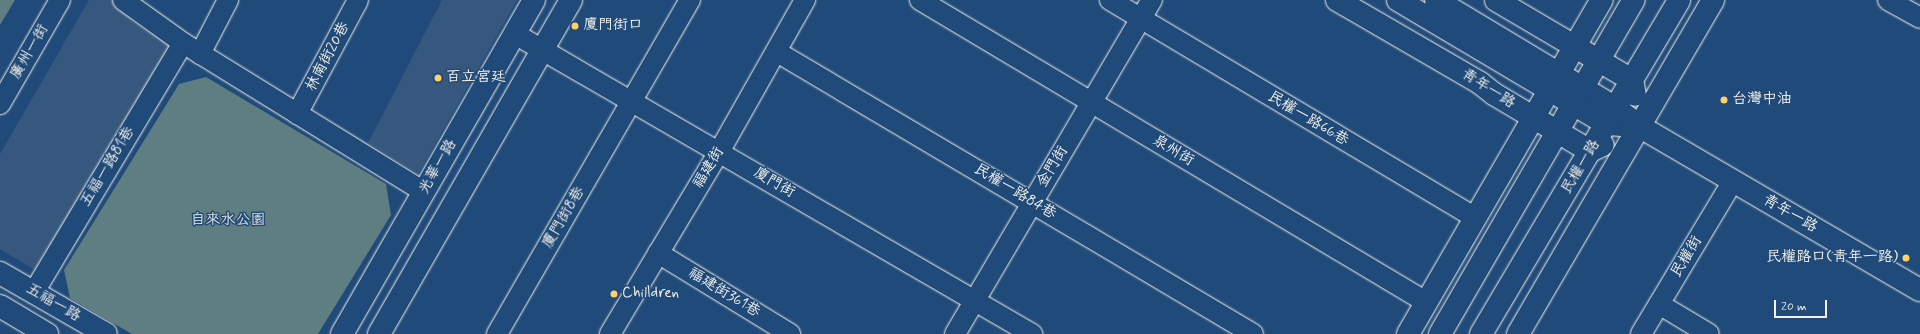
<!DOCTYPE html>
<meta charset="utf-8">
<style>
body{margin:0}
#map{position:relative;width:1920px;height:334px;overflow:hidden;background:#1f4a7a;font-family:Mynerve,"LXGW WenKai TC",sans-serif}
div>[style]{position:absolute}
[style*='--x']{left:calc(var(--x)*1px);top:calc(var(--y)*1px);width:calc(var(--w)*1px);rotate:calc(var(--a)*1deg)}
.built>*{inset:0;background:#36587e}
.green>*{inset:0;background:#5e7e82}
.roads{filter:drop-shadow(0 0 1px #f4f1e8) drop-shadow(0 0 1px #f4f1e8)}
.street>*{height:20px;margin:-10px;padding:0 10px;transform-origin:10px;border-radius:10px;background:#1f4a7a}
.secondary>*{height:22px;margin:-11px;padding:0 11px;transform-origin:11px;border-radius:11px;background:#1f4a7a}
.dots>*{width:11px;height:11px;translate:-50% -50%;box-sizing:border-box;border:2px solid #1f4a7a;border-radius:50%}
span{translate:-50% -50%;white-space:nowrap;text-align:center;line-height:1.15;-webkit-text-stroke:3px #1f4a7a;paint-order:stroke}
.poi-label{font-size:15px;color:#f4f1e8}
.left{translate:0 -50%;text-align:left}
.right{translate:-100% -50%;text-align:right}
.street-label{font-size:15px;color:#f4f1e8}
.park-label{font-size:15px;color:#dee0d9}
.scale{position:absolute;left:1774px;top:300px;width:53px;height:18px;box-sizing:border-box;border:2px solid #f4f1e8;border-top:0;padding-left:5px;font-size:12px;line-height:14px;white-space:nowrap;color:#f4f1e8;-webkit-text-stroke:3px #1f4a7a;paint-order:stroke}
</style>
<div id="map">
<div class="built">
<div style="clip-path:polygon(89px 0,144px 0,131px 21px,173px 46px,35px 270px,0 249px,0 154px)"></div>
<div style="clip-path:polygon(442px 0,517px 0,418px 174px,368px 143px)"></div>
</div>
<div class="green">
<div style="clip-path:polygon(0 0,15px 0,0 25px)"></div>
<div style="clip-path:polygon(206px 77px,386px 184px,391px 215px,318px 334px,132px 334px,70px 298px,64px 270px,179px 84px)"></div>
</div>
<div class="roads">
<div class="street">
<div style="--x:123;--y:0;--w:74;--a:35.6"></div>
<div style="--x:183;--y:43;--w:283;--a:31.7"></div>
<div style="--x:920;--y:0;--w:589;--a:30.83"></div>
<div style="--x:1110;--y:0;--w:425;--a:30.8"></div>
<div style="--x:1888;--y:0;--w:37;--a:29"></div>
<div style="--x:515;--y:34;--w:598;--a:30.13"></div>
<div style="--x:777;--y:52;--w:553;--a:30.64"></div>
<div style="--x:200;--y:54;--w:61;--a:-62.6"></div>
<div style="--x:0;--y:104;--w:120;--a:-60"></div>
<div style="--x:297;--y:114;--w:129;--a:-61.8"></div>
<div style="--x:658;--y:253;--w:155;--a:31.5"></div>
<div style="--x:34;--y:292;--w:290;--a:-59.1"></div>
<div style="--x:1659;--y:304;--w:58;--a:31"></div>
<div style="--x:497;--y:334;--w:386;--a:-60"></div>
<div style="--x:610;--y:334;--w:212;--a:-59.1"></div>
<div style="--x:719;--y:152;--w:175;--a:-60.5"></div>
<div style="--x:955;--y:334;--w:388;--a:-59.5"></div>
<div style="--x:1641;--y:334;--w:179;--a:-59"></div>
</div>
<div class="secondary">
<div style="--x:1337;--y:0;--w:165;--a:30.1"></div>
<div style="--x:1480;--y:83;--w:18;--a:38"></div>
<div style="--x:1494;--y:94;--w:112;--a:30.7"></div>
<div style="--x:1590;--y:151;--w:14;--a:-25"></div>
<div style="--x:1398;--y:0;--w:243;--a:30.7"></div>
<div style="--x:1607;--y:124;--w:15;--a:4"></div>
<div style="--x:1436;--y:0;--w:210;--a:31"></div>
<div style="--x:1616;--y:108;--w:29;--a:38"></div>
<div style="--x:1639;--y:126;--w:325;--a:30.3"></div>
<div style="--x:1496;--y:0;--w:158;--a:30.5"></div>
<div style="--x:1632;--y:80;--w:15;--a:79"></div>
<div style="--x:0;--y:273;--w:122;--a:29.9"></div>
<div style="--x:0;--y:306;--w:55;--a:30.8"></div>
<div style="--x:342;--y:334;--w:385;--a:-60.1"></div>
<div style="--x:379;--y:334;--w:385;--a:-60.1"></div>
<div style="--x:1408;--y:334;--w:386;--a:-59.9"></div>
<div style="--x:1440;--y:334;--w:386;--a:-59.9"></div>
<div style="--x:1481;--y:334;--w:388;--a:-59.3"></div>
<div style="--x:1518;--y:334;--w:387;--a:-59.7"></div>
</div>
</div>
<div class="dots">
<div style="left:575px;top:26px;background:#ffd166"></div>
<div style="left:438px;top:78px;background:#ffd166"></div>
<div style="left:1724px;top:100px;background:#ffd166"></div>
<div style="left:1906px;top:258px;background:#ffd166"></div>
<div style="left:614px;top:294px;background:#ffd166"></div>
</div>
<div class="poi-label">
<span class="left" style="left:583px;top:26px">廈門街口</span>
<span class="left" style="left:446px;top:78px">百立宮廷</span>
<span class="left" style="left:1732px;top:100px">台灣中油</span>
<span class="right" style="left:1898px;top:258px">民權路口(青年一路)</span>
<span class="left" style="left:622px;top:294px">Chilldren</span>
</div>
<div class="street-label">
<span style="left:30px;top:52px;rotate:-60deg">廣州一街</span>
<span style="left:328px;top:57px;rotate:-62deg">林南街20巷</span>
<span style="left:1488px;top:89px;rotate:32deg">青年一路</span>
<span style="left:1308px;top:119px;rotate:31deg">民權一路66巷</span>
<span style="left:1173px;top:151px;rotate:31deg">泉州街</span>
<span style="left:108px;top:167px;rotate:-59deg">五福一路81巷</span>
<span style="left:438px;top:167px;rotate:-60deg">光華一路</span>
<span style="left:1053px;top:167px;rotate:-59deg">金門街</span>
<span style="left:1581px;top:167px;rotate:-59deg">民權一路</span>
<span style="left:709px;top:168px;rotate:-59deg">福建街</span>
<span style="left:774px;top:183px;rotate:30deg">廈門街</span>
<span style="left:1015px;top:192px;rotate:31deg">民權一路84巷</span>
<span style="left:1790px;top:214px;rotate:30deg">青年一路</span>
<span style="left:564px;top:218px;rotate:-60deg">廈門街8巷</span>
<span style="left:1687px;top:257px;rotate:-59deg">民權街</span>
<span style="left:724px;top:293px;rotate:31deg">福建街361巷</span>
<span style="left:53px;top:303px;rotate:30deg">五福一路</span>
</div>
<div class="park-label">
<span style="left:228px;top:221px">自來水公園</span>
</div>
<div class="scale">20 m</div>
</div>
